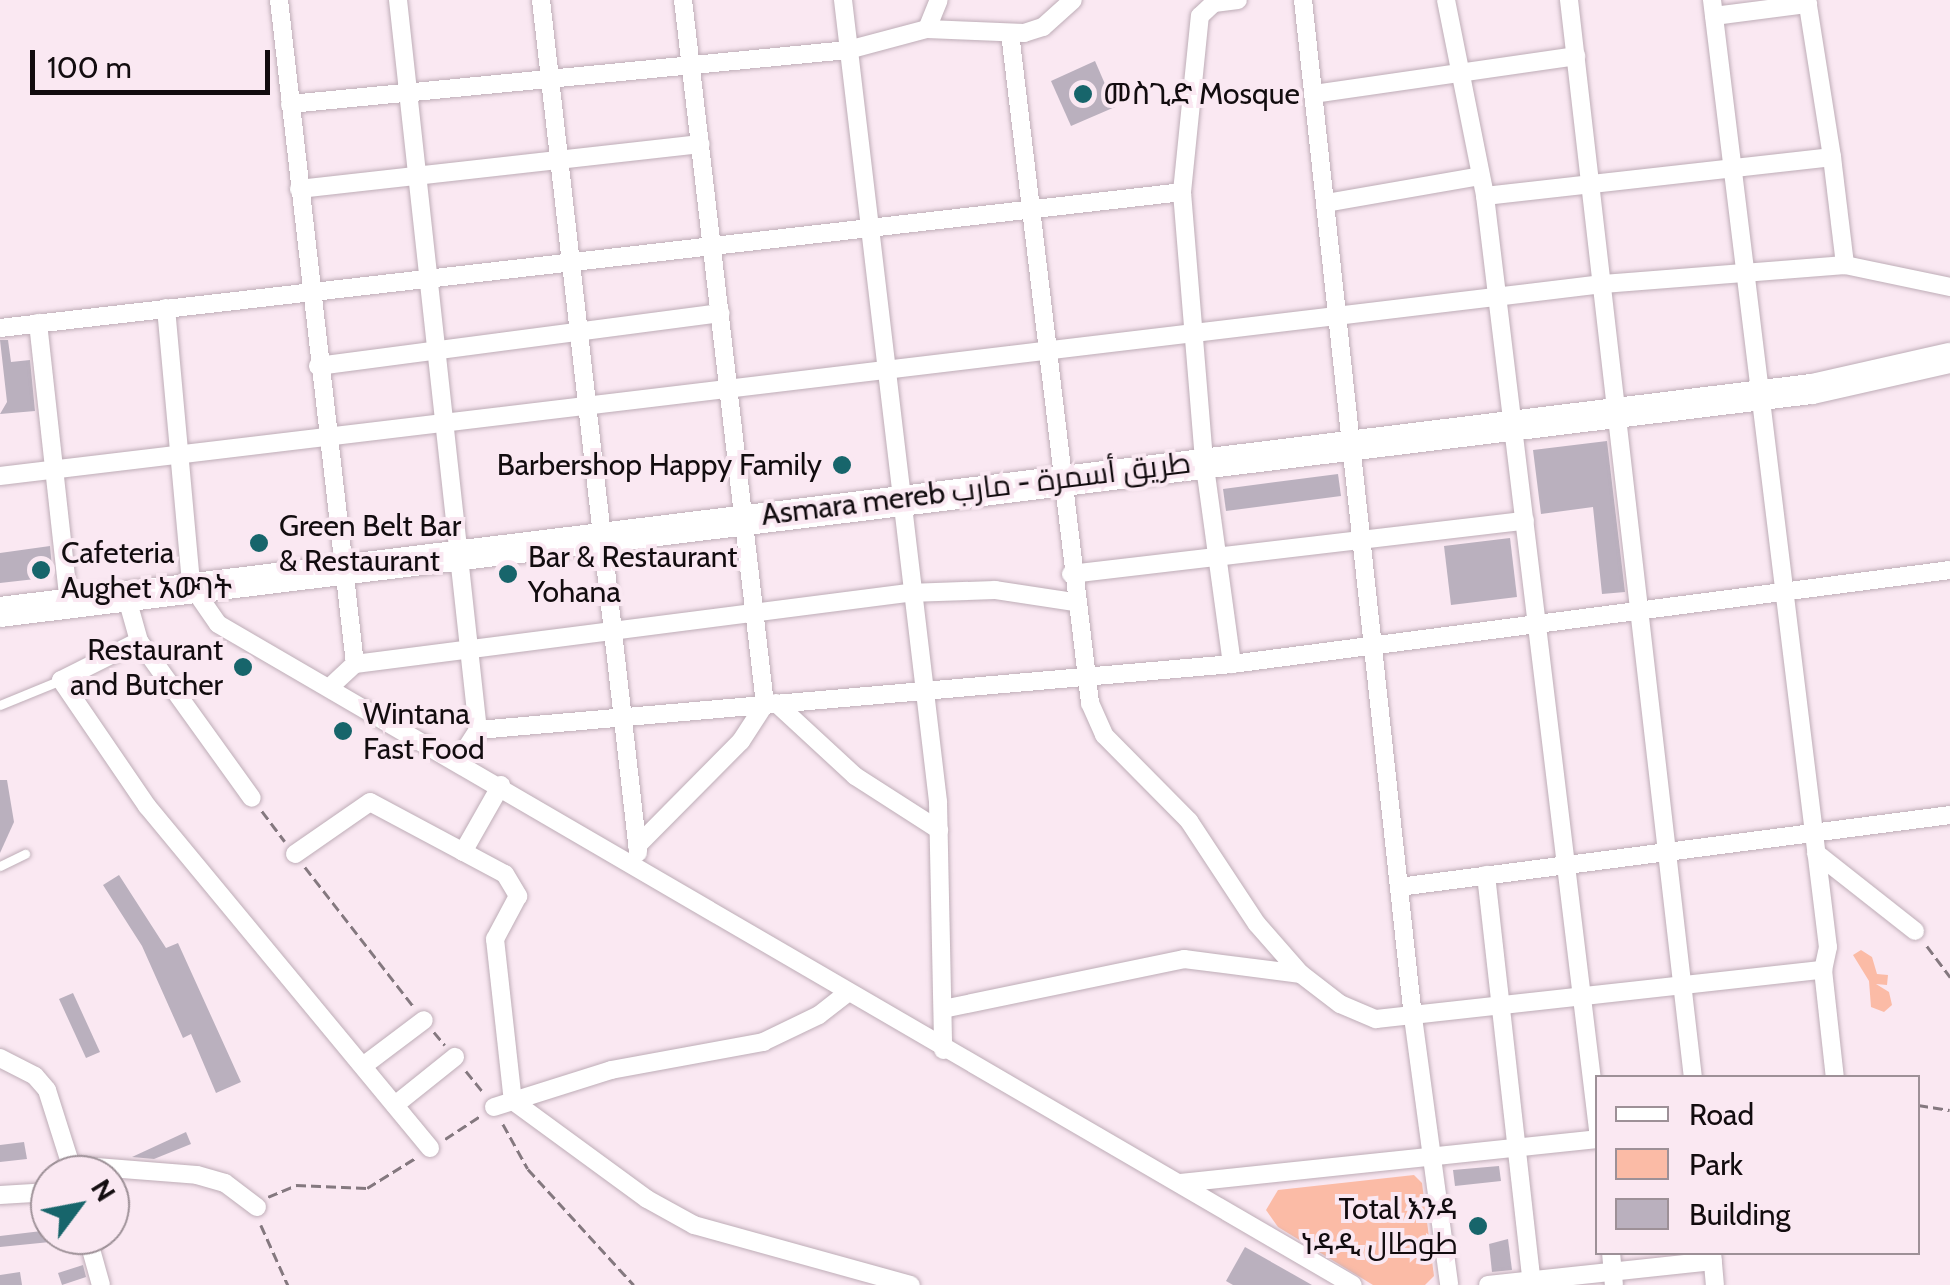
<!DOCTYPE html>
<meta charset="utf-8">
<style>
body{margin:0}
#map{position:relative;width:1950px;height:1285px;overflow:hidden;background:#fae8f2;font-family:Cabin,Cairo,"Noto Sans Ethiopic",sans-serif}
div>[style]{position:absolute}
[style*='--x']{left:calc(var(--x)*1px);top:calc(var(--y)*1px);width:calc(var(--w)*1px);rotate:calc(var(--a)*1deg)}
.green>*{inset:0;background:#fbbba6}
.building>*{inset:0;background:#bab0be}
.path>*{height:2.5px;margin-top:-1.25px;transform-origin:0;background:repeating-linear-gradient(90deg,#84787f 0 10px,transparent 0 15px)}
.roads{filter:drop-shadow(0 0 2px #beadb7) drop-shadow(0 0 2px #beadb7)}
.service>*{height:9px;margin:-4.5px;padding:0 4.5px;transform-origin:4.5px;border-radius:4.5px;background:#fff}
.minor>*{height:18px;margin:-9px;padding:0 9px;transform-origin:9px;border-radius:9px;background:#fff}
.trunk>*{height:30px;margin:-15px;padding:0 15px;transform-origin:15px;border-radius:15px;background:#fff}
.dots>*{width:28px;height:28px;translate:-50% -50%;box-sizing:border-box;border:5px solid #fae8f2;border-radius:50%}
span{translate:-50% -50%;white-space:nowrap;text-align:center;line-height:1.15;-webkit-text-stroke:8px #fae8f2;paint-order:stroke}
.poi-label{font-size:30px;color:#120c0f}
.left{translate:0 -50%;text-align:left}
.right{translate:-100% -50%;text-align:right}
.street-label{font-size:30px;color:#120c0f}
.legend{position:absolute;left:1595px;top:1075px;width:325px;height:180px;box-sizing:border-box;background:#fae8f2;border:2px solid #9d9097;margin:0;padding:12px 18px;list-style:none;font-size:30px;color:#120c0f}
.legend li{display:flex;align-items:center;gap:20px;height:50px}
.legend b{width:50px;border:2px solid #9d9097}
.north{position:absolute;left:30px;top:1155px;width:100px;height:100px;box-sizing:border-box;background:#fae8f2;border:2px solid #9d9097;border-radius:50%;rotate:58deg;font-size:28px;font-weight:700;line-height:40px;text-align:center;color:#120c0f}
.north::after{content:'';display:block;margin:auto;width:35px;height:45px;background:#17656b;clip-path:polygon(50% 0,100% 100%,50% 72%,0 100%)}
.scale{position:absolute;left:30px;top:50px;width:240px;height:45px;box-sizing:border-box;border:5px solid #120c0f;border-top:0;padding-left:12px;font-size:30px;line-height:35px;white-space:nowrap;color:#120c0f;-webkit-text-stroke:8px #fae8f2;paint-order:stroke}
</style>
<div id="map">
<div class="green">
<div style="clip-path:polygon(1861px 950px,1872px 957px,1877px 974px,1888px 975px,1887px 985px,1876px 984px,1889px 992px,1892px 1005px,1884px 1012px,1871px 1007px,1869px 981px,1853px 955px)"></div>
<div style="clip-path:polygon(1414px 1175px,1422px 1183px,1434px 1276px,1425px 1285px,1373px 1285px,1278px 1227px,1266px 1210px,1278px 1190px)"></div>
</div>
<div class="building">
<div style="clip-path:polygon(1095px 61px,1115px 107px,1071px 126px,1051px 81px)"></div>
<div style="clip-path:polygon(0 340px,8px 340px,11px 362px,30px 360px,35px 411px,0 414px,7px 402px)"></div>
<div style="clip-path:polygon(1607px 441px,1625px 592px,1602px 594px,1593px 507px,1541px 514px,1533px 450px)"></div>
<div style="clip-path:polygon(1338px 474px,1341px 496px,1226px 511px,1223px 489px)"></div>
<div style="clip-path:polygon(1510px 538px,1517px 597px,1451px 605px,1444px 546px)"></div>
<div style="clip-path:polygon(50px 546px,53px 577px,0 583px,0 553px)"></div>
<div style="clip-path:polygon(0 780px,7px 780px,14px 822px,0 853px)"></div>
<div style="clip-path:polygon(119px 875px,166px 948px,178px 943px,241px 1082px,216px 1093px,191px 1034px,183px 1038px,142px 946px,103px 885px)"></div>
<div style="clip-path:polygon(73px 993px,100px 1052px,86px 1058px,59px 999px)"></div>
<div style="clip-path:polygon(186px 1132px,191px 1144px,154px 1159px,132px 1157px)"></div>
<div style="clip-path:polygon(24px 1142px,27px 1159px,0 1162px,0 1145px)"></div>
<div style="clip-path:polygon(1499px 1166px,1501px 1181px,1455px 1186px,1453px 1170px)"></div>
<div style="clip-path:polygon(50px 1230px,50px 1242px,0 1247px,0 1236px)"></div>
<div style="clip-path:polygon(1508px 1239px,1512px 1270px,1492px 1272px,1489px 1244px)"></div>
<div style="clip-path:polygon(1245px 1247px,1312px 1285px,1233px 1285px,1226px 1281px)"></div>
<div style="clip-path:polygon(83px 1265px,86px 1277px,62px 1285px,58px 1273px)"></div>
<div style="clip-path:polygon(20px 1272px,22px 1285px,0 1285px,0 1275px)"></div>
</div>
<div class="path">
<div style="--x:262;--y:811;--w:38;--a:53"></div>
<div style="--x:305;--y:867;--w:177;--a:52.1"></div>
<div style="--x:1927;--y:946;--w:39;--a:53"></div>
<div style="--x:434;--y:1032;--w:17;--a:50"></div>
<div style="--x:466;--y:1071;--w:27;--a:51"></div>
<div style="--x:1918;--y:1105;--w:32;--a:9"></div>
<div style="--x:503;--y:1124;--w:51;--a:60.9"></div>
<div style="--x:528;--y:1169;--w:157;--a:47.6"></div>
<div style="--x:445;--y:1139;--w:42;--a:-33.3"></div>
<div style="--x:268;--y:1197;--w:30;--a:-23"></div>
<div style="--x:296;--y:1185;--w:71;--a:2.4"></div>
<div style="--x:367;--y:1188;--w:59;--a:-31.8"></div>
<div style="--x:261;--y:1225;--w:66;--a:65.8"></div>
</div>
<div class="roads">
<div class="service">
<div style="--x:0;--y:705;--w:66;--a:-22.3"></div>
<div style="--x:0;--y:866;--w:28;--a:-26"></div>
</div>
<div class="minor">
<div style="--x:279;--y:0;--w:668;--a:83.47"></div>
<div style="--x:398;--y:0;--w:734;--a:83.75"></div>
<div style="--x:478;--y:730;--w:37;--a:123"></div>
<div style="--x:541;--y:0;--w:858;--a:83.5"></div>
<div style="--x:843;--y:0;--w:808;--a:83.24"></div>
<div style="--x:938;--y:802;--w:248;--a:88.8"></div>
<div style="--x:1303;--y:0;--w:1023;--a:83.83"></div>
<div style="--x:1413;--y:1017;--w:270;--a:82.3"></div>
<div style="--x:1446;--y:0;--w:200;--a:78.7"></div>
<div style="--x:1485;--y:196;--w:941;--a:83.1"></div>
<div style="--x:1569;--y:0;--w:1085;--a:83.44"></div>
<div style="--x:1712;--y:0;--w:954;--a:83.02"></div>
<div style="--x:1828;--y:947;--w:24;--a:102"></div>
<div style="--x:1823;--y:970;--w:109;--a:83.7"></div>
<div style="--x:1714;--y:16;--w:95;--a:-7.3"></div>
<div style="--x:927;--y:29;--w:31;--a:-68"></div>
<div style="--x:1010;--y:33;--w:675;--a:83.19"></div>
<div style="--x:1090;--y:703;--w:35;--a:66"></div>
<div style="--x:1104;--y:735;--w:121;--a:45.3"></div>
<div style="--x:1189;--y:821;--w:123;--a:56.6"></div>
<div style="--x:1257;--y:924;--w:67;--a:48.7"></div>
<div style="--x:1301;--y:974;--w:49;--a:37.6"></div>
<div style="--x:1340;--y:1004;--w:39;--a:23"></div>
<div style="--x:1376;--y:1019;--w:450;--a:-6.3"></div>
<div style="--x:1313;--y:94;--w:266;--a:-8.2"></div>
<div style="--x:290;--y:104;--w:561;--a:-5.53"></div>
<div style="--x:848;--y:50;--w:82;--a:-14.9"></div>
<div style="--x:927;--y:29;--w:97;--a:2.4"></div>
<div style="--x:1024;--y:33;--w:20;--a:-18"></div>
<div style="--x:1043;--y:27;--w:40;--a:-42"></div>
<div style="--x:1832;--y:157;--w:109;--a:83.1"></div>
<div style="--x:299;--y:189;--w:404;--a:-6.4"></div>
<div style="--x:1485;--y:196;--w:349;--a:-6.4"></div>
<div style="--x:1832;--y:157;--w:159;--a:-99"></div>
<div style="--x:1326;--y:203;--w:157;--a:-9.9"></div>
<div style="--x:166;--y:308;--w:278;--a:84.8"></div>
<div style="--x:191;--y:585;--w:47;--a:55.3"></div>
<div style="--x:218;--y:624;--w:1313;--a:30.22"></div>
<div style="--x:38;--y:323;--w:283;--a:83.7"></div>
<div style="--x:0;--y:328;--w:1190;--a:-6.56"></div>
<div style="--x:318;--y:366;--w:406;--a:-7.5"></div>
<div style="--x:0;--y:476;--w:1614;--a:-6.83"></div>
<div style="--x:1603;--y:284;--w:243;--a:-4.5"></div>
<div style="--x:1845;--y:265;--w:107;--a:11.8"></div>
<div style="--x:1071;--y:574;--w:457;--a:-6.7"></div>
<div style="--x:126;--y:595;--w:48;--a:74.2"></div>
<div style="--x:139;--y:641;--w:193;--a:54.3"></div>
<div style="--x:139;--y:641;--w:87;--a:153.4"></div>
<div style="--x:61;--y:680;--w:153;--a:55.7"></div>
<div style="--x:147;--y:806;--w:444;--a:50.4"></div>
<div style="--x:1232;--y:664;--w:206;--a:-97.8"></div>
<div style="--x:1204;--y:460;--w:269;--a:-94.7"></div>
<div style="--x:1182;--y:192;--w:177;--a:-84.2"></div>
<div style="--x:1200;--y:16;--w:19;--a:-43"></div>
<div style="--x:1214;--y:3;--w:24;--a:-7"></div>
<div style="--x:330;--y:687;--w:34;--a:-43"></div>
<div style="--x:355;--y:664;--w:558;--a:-7.32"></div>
<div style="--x:908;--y:593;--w:87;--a:-2"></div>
<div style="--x:995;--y:590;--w:80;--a:8.6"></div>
<div style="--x:776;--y:703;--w:108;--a:42.7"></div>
<div style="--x:855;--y:776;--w:100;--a:32.7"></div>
<div style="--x:478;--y:730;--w:757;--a:-5"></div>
<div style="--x:1232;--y:664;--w:724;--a:-7.46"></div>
<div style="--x:637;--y:846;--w:148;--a:-45.3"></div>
<div style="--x:741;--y:741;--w:44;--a:-57"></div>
<div style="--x:765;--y:704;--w:709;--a:-96.64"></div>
<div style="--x:463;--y:852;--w:77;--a:-60.4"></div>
<div style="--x:1816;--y:853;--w:126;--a:38.2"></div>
<div style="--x:295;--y:854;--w:91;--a:-34.7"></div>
<div style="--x:370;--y:802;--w:153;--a:28.1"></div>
<div style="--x:505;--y:874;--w:26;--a:59"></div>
<div style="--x:518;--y:896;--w:49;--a:118.1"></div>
<div style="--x:495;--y:939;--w:163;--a:83.7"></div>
<div style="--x:513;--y:1101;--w:166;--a:36.2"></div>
<div style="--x:647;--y:1199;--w:54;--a:29"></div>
<div style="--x:694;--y:1225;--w:225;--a:15.5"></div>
<div style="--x:1486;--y:875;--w:413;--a:83.6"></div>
<div style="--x:1399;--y:887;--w:556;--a:-7.44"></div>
<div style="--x:943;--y:1009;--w:246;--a:-11.7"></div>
<div style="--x:1184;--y:959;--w:118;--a:7.3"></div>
<div style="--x:0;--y:1058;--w:39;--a:27"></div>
<div style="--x:35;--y:1076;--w:18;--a:49"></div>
<div style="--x:47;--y:1090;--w:86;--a:72.4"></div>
<div style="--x:363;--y:1066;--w:76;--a:-37"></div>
<div style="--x:395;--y:1105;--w:77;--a:-38.7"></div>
<div style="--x:494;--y:1107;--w:123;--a:-17.5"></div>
<div style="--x:611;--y:1070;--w:155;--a:-10.4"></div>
<div style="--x:763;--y:1042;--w:62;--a:-25.7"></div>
<div style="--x:819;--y:1015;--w:36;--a:-38"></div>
<div style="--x:71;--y:1165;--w:126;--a:4.5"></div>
<div style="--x:197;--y:1175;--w:29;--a:16"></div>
<div style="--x:225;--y:1183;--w:40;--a:37"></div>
<div style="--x:1180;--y:1183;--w:420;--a:-6"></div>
<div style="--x:0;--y:1195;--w:50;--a:-3.4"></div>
<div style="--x:87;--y:1235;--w:52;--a:74.4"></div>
<div style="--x:1611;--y:1252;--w:33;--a:85"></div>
<div style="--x:1712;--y:1252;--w:33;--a:85"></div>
<div style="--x:1488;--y:1285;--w:226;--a:-6.1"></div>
</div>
<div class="trunk">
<div style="--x:0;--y:612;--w:1826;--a:-7.02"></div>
<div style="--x:1812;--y:389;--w:141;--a:-12.7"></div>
</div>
</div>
<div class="dots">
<div style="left:1083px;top:94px;background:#17656b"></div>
<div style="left:842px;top:465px;background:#17656b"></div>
<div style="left:259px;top:543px;background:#17656b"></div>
<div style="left:41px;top:570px;background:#17656b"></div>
<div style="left:508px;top:574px;background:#17656b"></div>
<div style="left:243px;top:667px;background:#17656b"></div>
<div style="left:343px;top:731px;background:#17656b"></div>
<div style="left:1478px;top:1226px;background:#17656b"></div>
</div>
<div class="poi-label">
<span class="left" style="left:1103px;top:94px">መስጊድ Mosque</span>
<span class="right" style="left:822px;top:465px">Barbershop Happy Family</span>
<span class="left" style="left:279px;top:543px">Green Belt Bar<br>&amp; Restaurant</span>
<span class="left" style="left:61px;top:570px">Cafeteria<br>Aughet አውገት</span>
<span class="left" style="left:528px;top:574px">Bar &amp; Restaurant<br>Yohana</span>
<span class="right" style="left:223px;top:667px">Restaurant<br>and Butcher</span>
<span class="left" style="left:363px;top:731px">Wintana<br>Fast Food</span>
<span class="right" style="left:1458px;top:1226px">Total እንዳ<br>ነዳዲ طوطال</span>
</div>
<div class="street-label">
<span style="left:976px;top:489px;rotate:-7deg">Asmara mereb طريق أسمرة - مارب</span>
</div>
<ul class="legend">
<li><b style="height:12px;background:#fff"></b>Road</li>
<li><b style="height:28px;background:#fbbba6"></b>Park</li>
<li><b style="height:28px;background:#bab0be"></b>Building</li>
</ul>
<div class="north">N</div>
<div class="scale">100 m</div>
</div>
